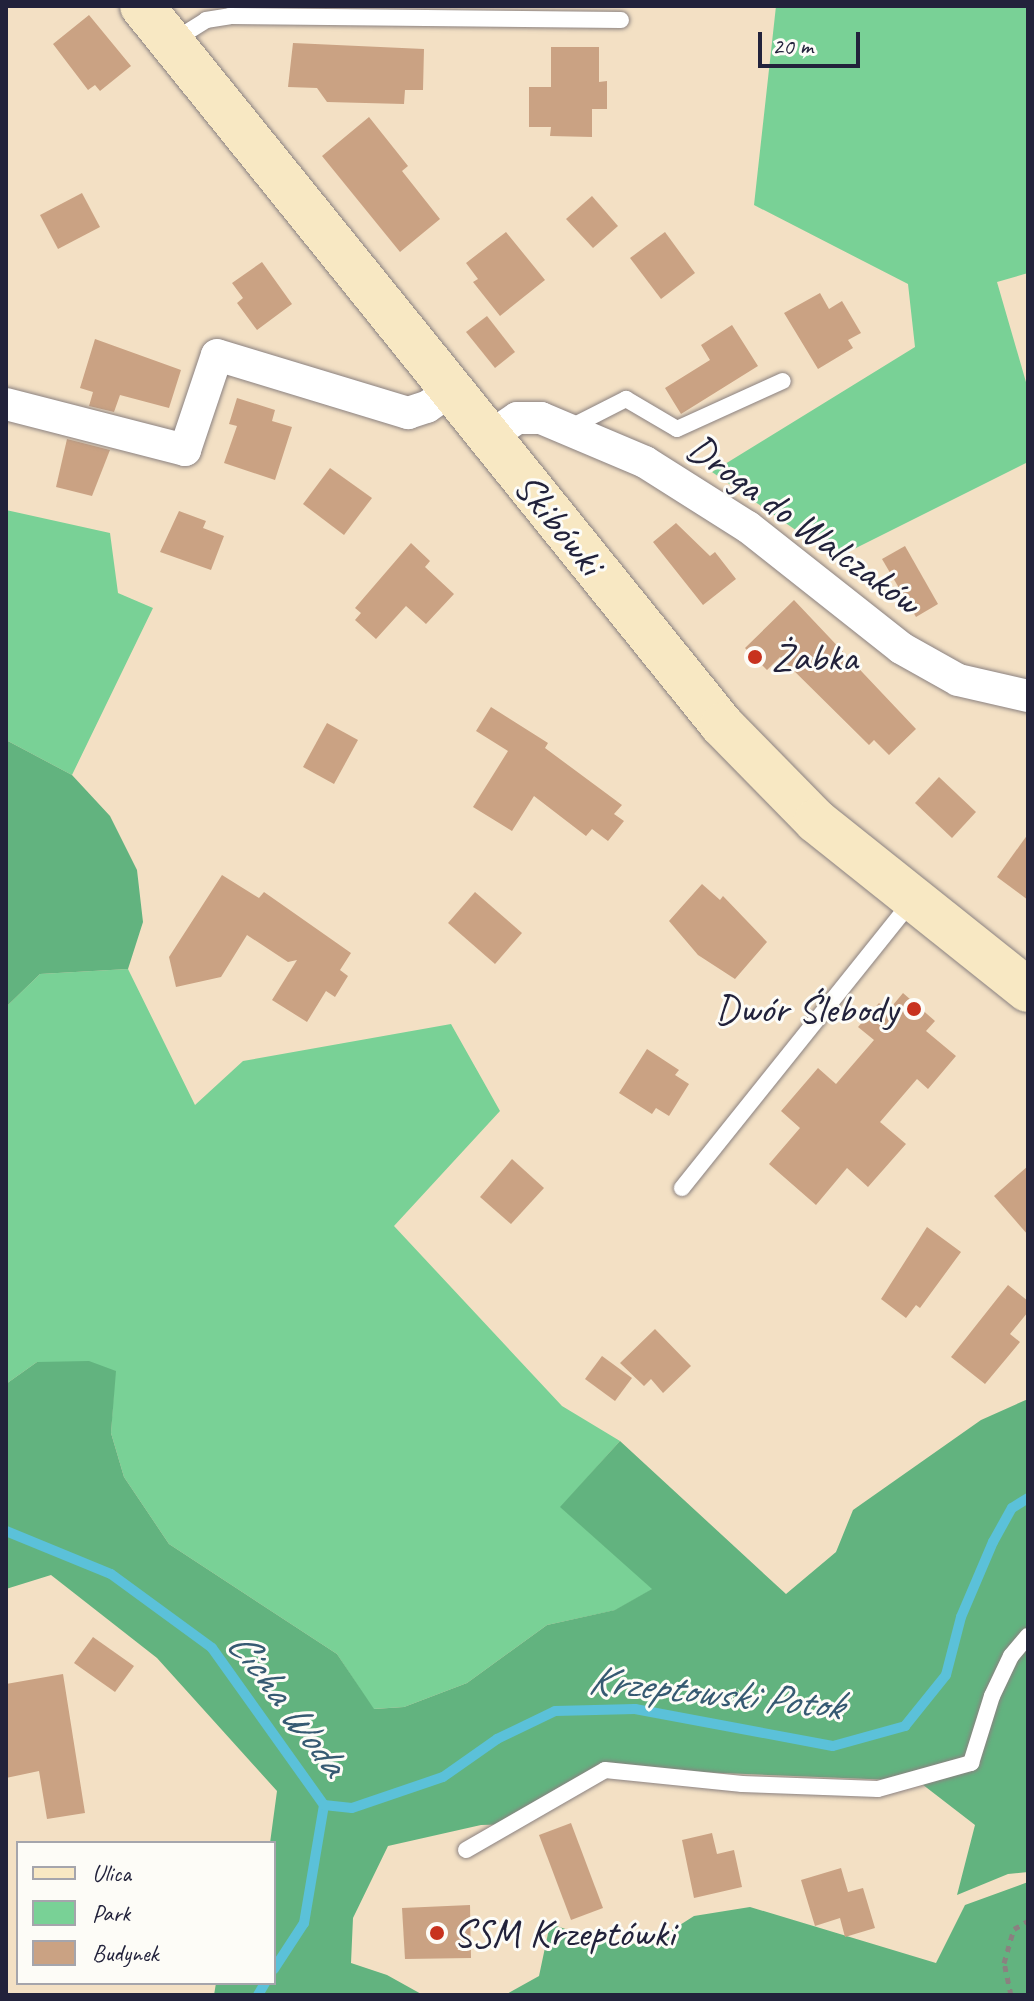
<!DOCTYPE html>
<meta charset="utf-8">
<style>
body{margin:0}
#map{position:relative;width:1034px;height:2001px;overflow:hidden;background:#f3e0c4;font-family:Caveat,sans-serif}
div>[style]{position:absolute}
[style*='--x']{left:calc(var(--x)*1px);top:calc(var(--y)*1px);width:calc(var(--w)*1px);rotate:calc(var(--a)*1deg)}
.green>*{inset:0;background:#79d196}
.forest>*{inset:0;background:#62b37f}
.stream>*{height:10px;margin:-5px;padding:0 5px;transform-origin:5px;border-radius:5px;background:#5bc1d9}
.building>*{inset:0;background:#caa283}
.path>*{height:5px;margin-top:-2.5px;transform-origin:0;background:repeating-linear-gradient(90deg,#8a8180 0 6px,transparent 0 12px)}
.roads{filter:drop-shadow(0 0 2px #8a8180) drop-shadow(0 0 2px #8a8180)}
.service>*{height:16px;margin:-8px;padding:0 8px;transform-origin:8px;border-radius:8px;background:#fff}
.minor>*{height:32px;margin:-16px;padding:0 16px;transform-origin:16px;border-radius:16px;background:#fff}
.secondary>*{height:44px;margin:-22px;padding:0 22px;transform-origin:22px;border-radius:22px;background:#f8e8c3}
.dots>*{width:22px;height:22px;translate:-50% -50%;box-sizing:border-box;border:4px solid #fdfcf7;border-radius:50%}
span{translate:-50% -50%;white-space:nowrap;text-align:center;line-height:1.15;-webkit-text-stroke:6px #fdfcf7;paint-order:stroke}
.street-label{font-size:40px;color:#22223b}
.poi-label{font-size:40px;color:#22223b}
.left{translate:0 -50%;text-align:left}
.right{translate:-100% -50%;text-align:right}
.water-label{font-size:42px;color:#365a72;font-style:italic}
.frame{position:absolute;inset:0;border:8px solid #22223b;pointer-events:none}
.legend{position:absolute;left:16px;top:1841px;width:260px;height:144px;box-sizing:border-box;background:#fdfcf7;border:2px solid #a5a5ac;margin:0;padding:10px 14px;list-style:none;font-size:24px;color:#22223b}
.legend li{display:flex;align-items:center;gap:16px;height:40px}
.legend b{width:40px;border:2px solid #a5a5ac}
.scale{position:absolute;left:758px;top:32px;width:102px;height:36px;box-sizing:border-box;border:4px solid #22223b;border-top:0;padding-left:10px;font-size:24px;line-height:28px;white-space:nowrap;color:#22223b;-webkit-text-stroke:6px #fdfcf7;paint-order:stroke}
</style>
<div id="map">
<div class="green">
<div style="clip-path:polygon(776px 6px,1028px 6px,1028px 273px,997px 282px,1028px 389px,1028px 462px,836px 558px,712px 472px,915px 347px,908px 284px,754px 205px)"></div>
<div style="clip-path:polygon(6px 510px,110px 533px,118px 593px,153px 608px,72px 775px,6px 740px)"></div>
<div style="clip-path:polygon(128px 969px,195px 1105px,243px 1061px,451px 1024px,500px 1111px,394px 1226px,562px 1406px,620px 1441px,561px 1507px,653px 1589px,616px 1610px,547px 1625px,467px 1683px,404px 1707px,373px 1709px,337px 1654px,169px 1544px,124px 1477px,111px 1433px,115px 1371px,37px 1362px,6px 1384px,6px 1007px,40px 974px)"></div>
</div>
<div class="forest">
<div style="clip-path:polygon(6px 740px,72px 775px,110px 816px,137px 870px,143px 922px,128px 969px,40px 974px,6px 1007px)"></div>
<div style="clip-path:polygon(89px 1361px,116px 1371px,111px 1433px,124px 1477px,169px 1544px,337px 1654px,374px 1709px,404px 1707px,467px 1683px,547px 1625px,615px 1610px,652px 1589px,560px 1507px,620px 1441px,786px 1594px,836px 1552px,853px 1510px,981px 1420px,1028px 1399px,1028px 1872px,1008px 1874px,957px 1895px,975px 1825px,918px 1781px,672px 1771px,593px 1780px,518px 1824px,481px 1825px,388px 1846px,353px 1918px,351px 1963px,387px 1975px,423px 1995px,214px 1995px,216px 1983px,274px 1983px,270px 1843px,277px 1791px,157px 1658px,51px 1575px,6px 1589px,6px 1384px,37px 1362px)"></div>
<div style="clip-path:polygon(1028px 1882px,1028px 1995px,505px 1995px,539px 1976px,550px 1924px,609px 1943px,650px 1944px,694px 1916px,750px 1907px,936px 1963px,965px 1905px)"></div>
</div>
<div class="stream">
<div style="--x:6;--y:1531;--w:113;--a:22.3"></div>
<div style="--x:111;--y:1574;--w:125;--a:36.2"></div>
<div style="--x:212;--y:1648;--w:193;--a:54.5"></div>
<div style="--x:324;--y:1805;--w:120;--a:99.6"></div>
<div style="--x:304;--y:1923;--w:55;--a:123.1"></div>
<div style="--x:324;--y:1805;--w:28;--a:6"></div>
<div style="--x:352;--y:1808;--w:96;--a:-18.8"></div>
<div style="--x:443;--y:1777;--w:66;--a:-35.1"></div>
<div style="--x:497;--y:1739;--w:64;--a:-25.8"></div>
<div style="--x:555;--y:1711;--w:80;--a:-1.4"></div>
<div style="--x:635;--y:1709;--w:201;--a:10.6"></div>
<div style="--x:833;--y:1746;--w:75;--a:-15.5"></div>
<div style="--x:905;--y:1726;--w:65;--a:-51.2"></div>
<div style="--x:946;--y:1675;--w:60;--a:-75.5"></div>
<div style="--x:961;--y:1617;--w:82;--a:-66.9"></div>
<div style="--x:993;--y:1542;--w:39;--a:-61"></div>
<div style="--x:1012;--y:1508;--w:19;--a:-32"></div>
<div style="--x:258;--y:1995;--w:14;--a:-60"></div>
</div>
<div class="building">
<div style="clip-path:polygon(89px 15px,131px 66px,100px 91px,95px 85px,88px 90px,53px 44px)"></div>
<div style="clip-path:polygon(293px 43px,424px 49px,423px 90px,405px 90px,404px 104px,327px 102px,317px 88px,288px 87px)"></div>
<div style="clip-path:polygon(551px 47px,599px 47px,599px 82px,607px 81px,607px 109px,592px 109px,592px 137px,550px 136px,551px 127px,529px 127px,529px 87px,551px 87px)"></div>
<div style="clip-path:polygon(369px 117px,408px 166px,402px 171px,440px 219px,400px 252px,322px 156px)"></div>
<div style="clip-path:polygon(82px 193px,100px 227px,58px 249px,40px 215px)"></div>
<div style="clip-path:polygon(592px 196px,618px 226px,593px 248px,566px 219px)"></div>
<div style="clip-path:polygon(506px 232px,545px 280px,500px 316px,473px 282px,478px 279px,466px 263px)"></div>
<div style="clip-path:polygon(665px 232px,695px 273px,661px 299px,630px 258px)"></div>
<div style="clip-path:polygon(262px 262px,292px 304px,257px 330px,237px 303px,243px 298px,232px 283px)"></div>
<div style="clip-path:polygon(820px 293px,829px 309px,842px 301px,861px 333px,848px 340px,853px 348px,818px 369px,784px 313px)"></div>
<div style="clip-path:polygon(487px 316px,515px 352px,495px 368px,466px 332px)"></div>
<div style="clip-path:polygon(732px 325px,758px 366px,681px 414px,665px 388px,710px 360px,701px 345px)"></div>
<div style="clip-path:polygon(95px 339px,181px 370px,169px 408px,120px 395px,114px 412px,89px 406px,93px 392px,80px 388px)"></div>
<div style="clip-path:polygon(237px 398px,275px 410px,272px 421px,292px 427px,275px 480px,224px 463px,237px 426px,229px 424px)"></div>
<div style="clip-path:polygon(67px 439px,110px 450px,92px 496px,56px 487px)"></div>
<div style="clip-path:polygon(330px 468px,372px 498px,344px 535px,303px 504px)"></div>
<div style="clip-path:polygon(179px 511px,206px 521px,203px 528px,224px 536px,211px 570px,160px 552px)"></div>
<div style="clip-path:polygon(676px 523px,710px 556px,715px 552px,736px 579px,703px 605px,653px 542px)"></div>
<div style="clip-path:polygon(411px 543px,430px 561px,425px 567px,454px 594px,426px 624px,406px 606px,376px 639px,355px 620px,361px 613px,355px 608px)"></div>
<div style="clip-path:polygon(905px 546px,938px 604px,916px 617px,882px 559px)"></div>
<div style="clip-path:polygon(794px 600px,916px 729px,889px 755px,874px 740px,869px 745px,780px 657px,767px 670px,745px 648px)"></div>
<div style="clip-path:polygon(491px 707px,548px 743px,545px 748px,622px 805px,614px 814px,624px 821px,608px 841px,592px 829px,586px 836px,534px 796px,512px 831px,473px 807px,508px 751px,476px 731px)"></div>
<div style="clip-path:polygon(327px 723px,358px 740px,334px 784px,303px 767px)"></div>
<div style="clip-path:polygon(939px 777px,976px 812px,952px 838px,915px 803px)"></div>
<div style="clip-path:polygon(1028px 834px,1028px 900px,997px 877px)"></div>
<div style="clip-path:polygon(222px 875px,259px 898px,264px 892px,351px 953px,340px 970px,348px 976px,335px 997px,326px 991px,307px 1022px,272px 1000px,297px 960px,288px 962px,247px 935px,221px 977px,176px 987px,169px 957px)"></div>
<div style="clip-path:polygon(702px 884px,720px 900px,723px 896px,767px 942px,735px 979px,698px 955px,669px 921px)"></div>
<div style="clip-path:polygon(475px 892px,522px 933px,495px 964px,448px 923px)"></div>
<div style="clip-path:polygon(903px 993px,935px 1021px,926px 1031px,956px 1056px,928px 1089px,917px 1079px,880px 1122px,906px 1144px,868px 1187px,847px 1168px,816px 1205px,769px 1164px,800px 1128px,781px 1111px,818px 1068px,836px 1084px,874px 1040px,858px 1027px,879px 1003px,888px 1011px)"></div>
<div style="clip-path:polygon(647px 1049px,679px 1070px,675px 1075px,689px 1084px,669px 1116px,656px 1108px,652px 1114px,619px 1093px)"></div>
<div style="clip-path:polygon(512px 1159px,544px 1188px,511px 1224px,480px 1197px)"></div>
<div style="clip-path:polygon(1028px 1166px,1028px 1235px,994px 1196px)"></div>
<div style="clip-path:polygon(927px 1227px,961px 1252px,920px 1308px,916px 1305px,906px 1318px,881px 1299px)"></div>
<div style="clip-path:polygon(1008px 1285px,1028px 1301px,1028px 1312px,1010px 1334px,1020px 1342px,985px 1384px,951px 1357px)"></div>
<div style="clip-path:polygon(655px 1329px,691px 1366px,663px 1393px,651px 1379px,644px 1386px,620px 1363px)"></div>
<div style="clip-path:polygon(602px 1356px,632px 1378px,615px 1401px,585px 1379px)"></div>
<div style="clip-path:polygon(93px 1637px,134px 1666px,115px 1692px,74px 1663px)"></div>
<div style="clip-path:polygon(63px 1674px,85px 1813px,47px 1819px,39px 1771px,6px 1778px,6px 1684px)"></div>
<div style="clip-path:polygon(571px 1823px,603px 1908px,571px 1920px,539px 1835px)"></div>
<div style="clip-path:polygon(712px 1833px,717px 1854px,734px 1850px,742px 1887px,694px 1898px,682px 1840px)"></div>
<div style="clip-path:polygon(841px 1868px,848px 1892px,863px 1888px,875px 1928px,845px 1937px,840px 1918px,815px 1926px,801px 1880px)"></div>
<div style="clip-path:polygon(470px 1905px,471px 1958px,405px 1959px,402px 1908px)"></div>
</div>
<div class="path">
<div style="--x:1011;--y:1995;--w:33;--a:-102"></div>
<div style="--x:1004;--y:1963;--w:35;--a:-74"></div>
<div style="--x:1014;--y:1929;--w:16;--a:-30"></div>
</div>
<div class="roads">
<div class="service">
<div style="--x:173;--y:41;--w:39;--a:-32"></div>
<div style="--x:206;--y:20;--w:24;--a:-9"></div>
<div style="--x:230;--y:16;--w:391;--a:0.6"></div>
<div style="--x:571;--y:427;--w:62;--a:-27"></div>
<div style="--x:626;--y:399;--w:59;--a:30.5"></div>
<div style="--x:677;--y:429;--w:116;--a:-24.4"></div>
<div style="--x:682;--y:1188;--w:368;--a:-51.3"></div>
<div style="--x:466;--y:1850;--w:160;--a:-29.9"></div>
<div style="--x:605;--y:1770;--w:138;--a:5.8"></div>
<div style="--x:742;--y:1784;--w:136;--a:2.1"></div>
<div style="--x:878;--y:1789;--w:97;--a:-15.6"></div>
<div style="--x:971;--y:1763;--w:70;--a:-72.6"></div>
<div style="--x:992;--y:1696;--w:44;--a:-64.6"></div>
<div style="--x:1011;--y:1656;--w:26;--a:-50"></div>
</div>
<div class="minor">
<div style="--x:6;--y:404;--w:185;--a:14.4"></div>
<div style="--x:185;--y:450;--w:100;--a:-71.4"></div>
<div style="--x:217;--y:355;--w:200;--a:16.9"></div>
<div style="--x:408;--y:413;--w:20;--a:-18"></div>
<div style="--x:427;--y:407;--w:29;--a:-35"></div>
<div style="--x:489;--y:437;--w:34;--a:-34"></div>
<div style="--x:517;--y:418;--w:24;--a:0"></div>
<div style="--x:541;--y:418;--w:113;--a:22.9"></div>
<div style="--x:645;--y:462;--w:122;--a:32.3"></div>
<div style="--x:748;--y:527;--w:195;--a:38.3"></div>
<div style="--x:901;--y:648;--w:65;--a:29.3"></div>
<div style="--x:958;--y:680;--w:72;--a:12.9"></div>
</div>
<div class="secondary">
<div style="--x:142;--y:6;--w:924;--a:51.11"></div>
<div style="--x:722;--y:725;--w:134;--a:45.6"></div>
<div style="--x:816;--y:821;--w:271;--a:38.6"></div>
</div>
</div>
<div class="dots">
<div style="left:755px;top:657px;background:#c8321e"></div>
<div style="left:914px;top:1009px;background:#c8321e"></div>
<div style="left:437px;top:1933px;background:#c8321e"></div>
</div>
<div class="street-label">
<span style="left:559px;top:524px;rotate:51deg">Skibówki</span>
<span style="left:804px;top:524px;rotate:36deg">Droga do Walczaków</span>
</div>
<div class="poi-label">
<span class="left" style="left:771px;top:657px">Żabka</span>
<span class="right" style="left:898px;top:1009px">Dwór Ślebody</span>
<span class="left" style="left:453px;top:1933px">SSM Krzeptówki</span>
</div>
<div class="water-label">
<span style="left:715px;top:1693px;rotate:6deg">Krzeptowski Potok</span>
<span style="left:287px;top:1703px;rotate:53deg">Cicha Woda</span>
</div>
<div class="frame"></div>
<ul class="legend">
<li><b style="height:10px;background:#f8e8c3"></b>Ulica</li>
<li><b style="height:22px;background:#79d196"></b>Park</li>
<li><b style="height:22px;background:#caa283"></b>Budynek</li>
</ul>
<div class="scale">20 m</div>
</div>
